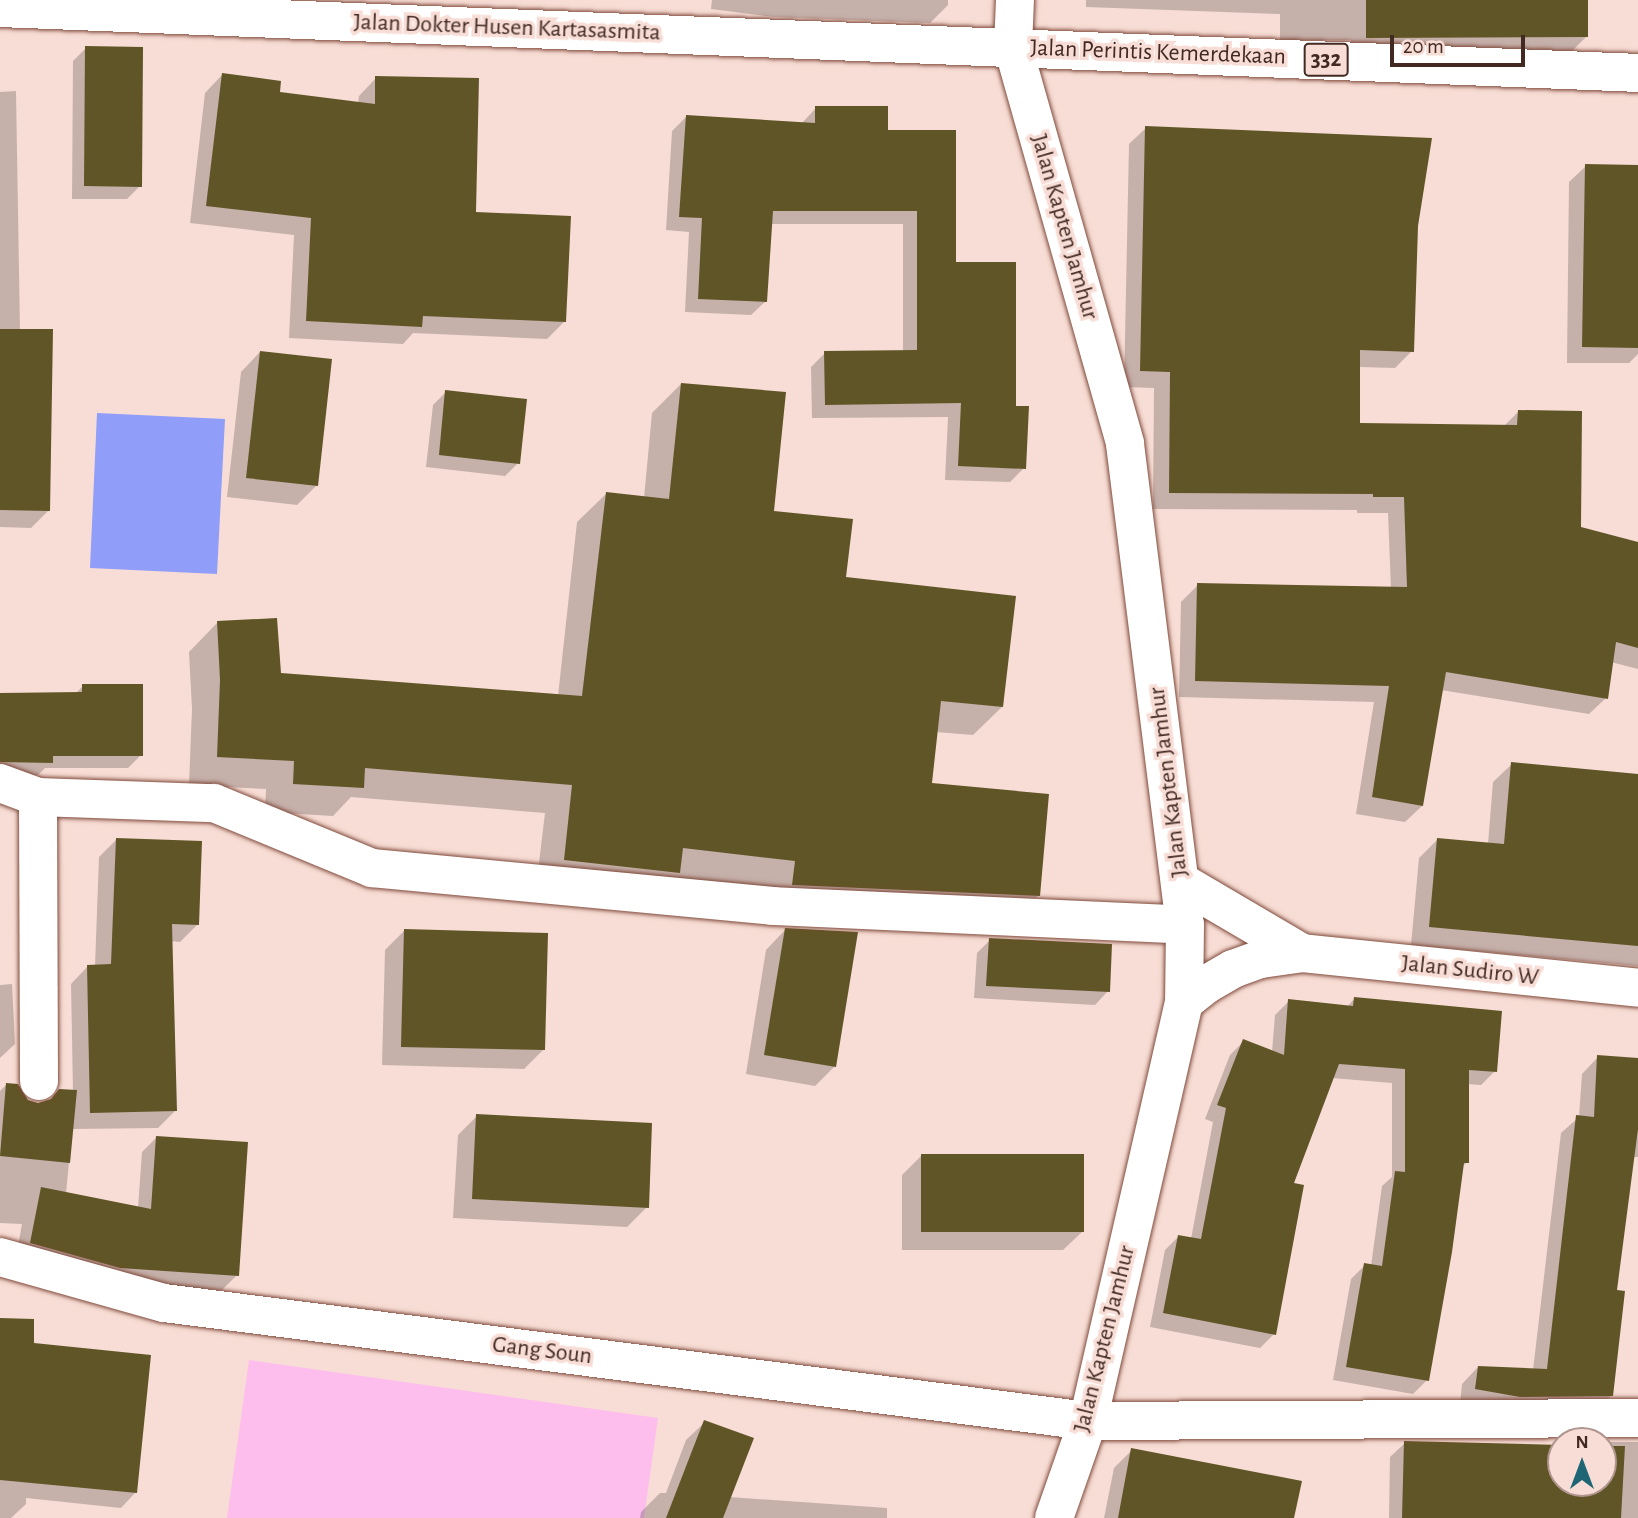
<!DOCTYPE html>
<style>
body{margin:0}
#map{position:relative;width:1638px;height:1518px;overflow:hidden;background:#f7ddd5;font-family:"Alegreya Sans",sans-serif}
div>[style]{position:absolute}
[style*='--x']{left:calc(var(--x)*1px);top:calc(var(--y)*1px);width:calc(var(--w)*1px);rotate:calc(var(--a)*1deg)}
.green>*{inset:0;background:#febeed}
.water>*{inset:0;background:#909ef9}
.shadow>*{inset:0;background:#0003}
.building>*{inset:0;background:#605526}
.roads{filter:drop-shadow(0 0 2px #804a3b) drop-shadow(0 0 2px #804a3b)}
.street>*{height:38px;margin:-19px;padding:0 19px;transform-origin:19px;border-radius:19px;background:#fff}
.secondary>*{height:38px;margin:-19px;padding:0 19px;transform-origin:19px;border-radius:19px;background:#fff}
.primary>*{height:38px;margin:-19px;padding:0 19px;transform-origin:19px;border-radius:19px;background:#fff}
span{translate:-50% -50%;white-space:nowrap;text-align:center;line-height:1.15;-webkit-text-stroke:7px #f7ddd5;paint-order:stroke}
.shield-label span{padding:2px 5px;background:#f7ddd5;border:2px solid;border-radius:5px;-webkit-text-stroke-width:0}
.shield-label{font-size:23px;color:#422a23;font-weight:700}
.street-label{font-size:24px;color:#422a23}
.north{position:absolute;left:1547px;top:1427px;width:70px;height:70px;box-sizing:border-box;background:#f7ddd5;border:2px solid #af958e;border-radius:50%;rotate:0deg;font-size:19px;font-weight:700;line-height:28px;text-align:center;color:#422a23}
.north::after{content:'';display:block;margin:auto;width:24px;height:32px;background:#1e6575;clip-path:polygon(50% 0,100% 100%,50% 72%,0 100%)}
.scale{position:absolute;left:1390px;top:35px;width:135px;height:32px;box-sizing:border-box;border:4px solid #422a23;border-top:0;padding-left:9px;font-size:21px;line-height:24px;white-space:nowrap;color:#422a23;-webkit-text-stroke:5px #f7ddd5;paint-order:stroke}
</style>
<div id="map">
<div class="green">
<div style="clip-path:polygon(249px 1360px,658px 1418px,644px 1518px,227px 1518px)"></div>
</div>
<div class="water">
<div style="clip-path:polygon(97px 413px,225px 419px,217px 574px,90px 568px)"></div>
</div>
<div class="shadow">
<div style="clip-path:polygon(712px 0,948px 0,948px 5px,930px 23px,774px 17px,711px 9px)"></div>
<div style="clip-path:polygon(1086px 0,1587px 0,1587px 36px,1570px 53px,1351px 54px,1351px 40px,1280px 40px,1280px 14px,1086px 7px)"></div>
<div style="clip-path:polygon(86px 48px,140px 186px,127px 199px,72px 199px,73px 61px)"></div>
<div style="clip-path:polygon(222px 75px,278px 94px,358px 103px,359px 96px,376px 78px,474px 214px,564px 322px,547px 339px,413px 333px,403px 344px,289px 338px,294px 235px,190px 223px,205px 93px)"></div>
<div style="clip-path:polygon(16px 91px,20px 331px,49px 510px,31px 528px,0 527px,0 92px)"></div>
<div style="clip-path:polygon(816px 108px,887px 132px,954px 264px,1014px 408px,1024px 468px,1010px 482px,945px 480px,948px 417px,812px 418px,811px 367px,825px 353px,903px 352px,903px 224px,771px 224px,766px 301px,751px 315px,685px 312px,689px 232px,666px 230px,672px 131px,686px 117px,801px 124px)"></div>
<div style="clip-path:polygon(1146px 128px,1416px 226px,1412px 351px,1395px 368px,1359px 367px,1359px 425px,1504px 426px,1518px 412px,1579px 529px,1638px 544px,1638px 669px,1611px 662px,1606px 698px,1589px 714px,1441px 690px,1422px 806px,1405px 822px,1356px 814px,1374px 702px,1179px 697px,1181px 602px,1198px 585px,1391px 589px,1388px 513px,1357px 513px,1357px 510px,1153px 509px,1154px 388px,1124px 387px,1129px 144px)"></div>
<div style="clip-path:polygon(1586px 166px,1638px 166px,1638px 354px,1629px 363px,1567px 363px,1569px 182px)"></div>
<div style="clip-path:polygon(260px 352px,317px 485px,297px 505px,227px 497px,241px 372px)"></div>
<div style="clip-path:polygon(681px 384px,772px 513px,844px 578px,1002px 707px,973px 735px,936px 732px,930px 785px,1038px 896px,1009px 924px,536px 888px,545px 813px,351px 797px,333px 816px,265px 812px,266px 789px,189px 785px,192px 709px,189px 652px,217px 623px,279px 675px,558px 696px,577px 522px,606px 494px,644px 498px,652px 413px)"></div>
<div style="clip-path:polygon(446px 392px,518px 463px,505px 476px,426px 467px,433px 405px)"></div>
<div style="clip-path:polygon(83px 686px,141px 755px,128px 768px,45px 768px,38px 775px,0 776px,0 695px,75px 694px)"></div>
<div style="clip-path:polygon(1512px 764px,1638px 776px,1638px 966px,1411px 945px,1419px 858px,1438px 839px,1488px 844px,1493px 782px)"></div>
<div style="clip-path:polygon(116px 840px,197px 925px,180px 942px,171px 941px,175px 1111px,158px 1128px,72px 1129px,66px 1194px,138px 1208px,142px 1152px,156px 1138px,237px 1275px,222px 1290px,104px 1282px,16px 1257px,22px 1224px,0 1223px,0 1091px,6px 1085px,26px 1101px,38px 1105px,48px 1102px,60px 1090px,73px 1092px,71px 984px,88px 966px,95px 966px,99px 857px)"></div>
<div style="clip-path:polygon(785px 930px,834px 1067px,815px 1086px,746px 1074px,766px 950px)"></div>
<div style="clip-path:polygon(404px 931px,543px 1050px,524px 1069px,382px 1065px,385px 950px)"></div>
<div style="clip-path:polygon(990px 940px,1108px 991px,1095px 1005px,974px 998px,977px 953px)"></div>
<div style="clip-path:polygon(12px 984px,15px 1044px,0 1058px,0 985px)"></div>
<div style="clip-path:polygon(1354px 999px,1495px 1071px,1481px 1085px,1467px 1084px,1467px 1162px,1462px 1167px,1427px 1380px,1413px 1394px,1333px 1380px,1351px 1279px,1365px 1265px,1371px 1266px,1382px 1186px,1392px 1177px,1392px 1083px,1332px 1078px,1292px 1184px,1274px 1334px,1260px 1348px,1150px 1327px,1165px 1250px,1178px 1237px,1191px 1239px,1213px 1122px,1205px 1119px,1230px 1055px,1244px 1041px,1272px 1052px,1275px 1015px,1289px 1001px,1347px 1007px)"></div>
<div style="clip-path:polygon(1598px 1057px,1638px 1060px,1638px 1157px,1632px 1157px,1615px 1292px,1612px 1395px,1595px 1412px,1460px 1405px,1462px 1384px,1478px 1367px,1533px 1370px,1561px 1133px,1579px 1117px,1582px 1074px)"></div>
<div style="clip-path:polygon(477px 1116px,647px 1207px,627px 1227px,453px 1218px,458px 1135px)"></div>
<div style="clip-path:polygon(922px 1155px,1083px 1231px,1063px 1250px,902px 1250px,902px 1175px)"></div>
<div style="clip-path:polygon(0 1320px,32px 1345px,135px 1493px,121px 1508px,26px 1498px,26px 1504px,11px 1518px,0 1518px)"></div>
<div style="clip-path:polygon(705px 1422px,729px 1497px,887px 1508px,887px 1518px,640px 1518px,641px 1512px,660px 1493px,666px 1493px,686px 1440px)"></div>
<div style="clip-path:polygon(1610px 1442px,1638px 1442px,1638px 1518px,1389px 1518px,1390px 1457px,1405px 1443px,1561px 1446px,1561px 1483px,1603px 1483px,1603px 1447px)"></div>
<div style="clip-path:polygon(1132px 1450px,1293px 1518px,1104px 1518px,1114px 1468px)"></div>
</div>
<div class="building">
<div style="clip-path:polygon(1366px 0,1588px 0,1588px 37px,1366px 38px)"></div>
<div style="clip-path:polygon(85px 46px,143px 47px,142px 187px,84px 186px)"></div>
<div style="clip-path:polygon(222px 73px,281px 81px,280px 92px,375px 104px,375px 76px,479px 78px,476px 212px,571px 216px,566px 322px,423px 316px,422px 327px,306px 321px,311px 218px,206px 206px)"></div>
<div style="clip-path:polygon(815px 106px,888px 106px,888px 130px,956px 130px,956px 262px,1016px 262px,1016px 406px,1029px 406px,1026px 469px,958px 466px,961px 403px,825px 405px,824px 351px,917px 350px,917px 211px,773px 211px,767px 302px,698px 299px,702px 218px,679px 217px,686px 115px,815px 123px)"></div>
<div style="clip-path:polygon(1145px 126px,1432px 138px,1418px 226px,1414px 352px,1360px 350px,1360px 423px,1517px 425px,1518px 410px,1582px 411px,1581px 527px,1638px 542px,1638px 648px,1616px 642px,1608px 699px,1446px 672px,1423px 806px,1372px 797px,1389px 686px,1195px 681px,1197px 583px,1407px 587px,1404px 497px,1373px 497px,1373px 494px,1169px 493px,1170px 372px,1140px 371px)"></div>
<div style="clip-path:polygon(1585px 164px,1638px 165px,1638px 348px,1582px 347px)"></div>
<div style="clip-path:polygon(0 329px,53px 329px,50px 511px,0 510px)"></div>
<div style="clip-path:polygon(260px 351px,332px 359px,318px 486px,246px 478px)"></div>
<div style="clip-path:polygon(681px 383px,786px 392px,774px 511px,853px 519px,846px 577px,1016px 596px,1003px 707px,941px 701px,932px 783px,1049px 794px,1040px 896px,792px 885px,795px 861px,683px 848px,680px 873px,564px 860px,572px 785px,365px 768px,364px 788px,293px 784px,294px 761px,217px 757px,220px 680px,217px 621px,277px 618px,281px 673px,582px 696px,606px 492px,669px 499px)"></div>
<div style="clip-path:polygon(445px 390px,527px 399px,520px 464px,439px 455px)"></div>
<div style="clip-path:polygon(82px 684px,143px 684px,143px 756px,53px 756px,53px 763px,0 762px,0 693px,82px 692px)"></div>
<div style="clip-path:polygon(1511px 762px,1638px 774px,1638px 946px,1429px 927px,1437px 838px,1504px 844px)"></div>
<div style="clip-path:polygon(116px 838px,202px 841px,199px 925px,172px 924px,177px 1111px,90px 1113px,87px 965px,111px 964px)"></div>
<div style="clip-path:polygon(785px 928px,858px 932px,836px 1067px,764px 1055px)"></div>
<div style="clip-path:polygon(404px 929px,548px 933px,545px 1050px,401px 1047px)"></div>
<div style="clip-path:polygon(989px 938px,1112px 944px,1110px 992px,986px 986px)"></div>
<div style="clip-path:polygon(1354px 997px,1502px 1011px,1497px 1072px,1469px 1070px,1469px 1163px,1464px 1163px,1452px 1252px,1429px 1381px,1346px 1367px,1364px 1263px,1382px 1266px,1395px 1171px,1405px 1172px,1405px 1069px,1339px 1064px,1294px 1183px,1304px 1185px,1276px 1335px,1163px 1313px,1178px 1235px,1201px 1239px,1226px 1108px,1217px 1105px,1243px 1039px,1284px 1055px,1288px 999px,1353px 1006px)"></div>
<div style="clip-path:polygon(1597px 1055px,1638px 1058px,1638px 1129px,1617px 1290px,1625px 1291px,1613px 1396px,1520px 1397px,1475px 1389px,1478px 1366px,1547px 1369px,1576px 1115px,1594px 1117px)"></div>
<div style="clip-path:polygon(6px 1083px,18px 1084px,28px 1100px,38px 1103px,51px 1099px,59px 1089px,77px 1090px,70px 1163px,0 1156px)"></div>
<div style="clip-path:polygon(476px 1114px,652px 1123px,649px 1208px,472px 1199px)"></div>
<div style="clip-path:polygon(156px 1136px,248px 1142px,239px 1276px,120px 1268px,30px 1243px,41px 1187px,151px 1209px)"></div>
<div style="clip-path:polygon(921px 1154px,1084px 1154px,1084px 1232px,921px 1232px)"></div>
<div style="clip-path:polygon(0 1318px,34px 1319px,34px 1343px,151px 1355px,137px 1493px,0 1480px)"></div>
<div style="clip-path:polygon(704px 1420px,754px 1438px,723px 1518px,666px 1518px)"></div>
<div style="clip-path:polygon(1404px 1441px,1561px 1445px,1561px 1483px,1603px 1483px,1603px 1446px,1625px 1446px,1621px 1518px,1402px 1518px)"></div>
<div style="clip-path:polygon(1131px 1448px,1302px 1481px,1294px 1518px,1118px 1518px)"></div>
</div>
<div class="roads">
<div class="street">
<div style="--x:1013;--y:47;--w:47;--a:-87.6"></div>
<div style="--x:0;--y:783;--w:40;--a:20.2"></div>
<div style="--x:38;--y:797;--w:176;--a:2"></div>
<div style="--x:214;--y:803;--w:171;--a:22.4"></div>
<div style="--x:372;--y:868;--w:402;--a:5.4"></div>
<div style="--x:772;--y:906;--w:413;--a:2.6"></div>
<div style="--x:38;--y:797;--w:284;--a:89.8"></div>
<div style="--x:0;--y:1257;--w:170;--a:15.7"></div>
<div style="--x:164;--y:1303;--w:932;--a:7.28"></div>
<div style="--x:1088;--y:1421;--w:550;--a:-0.31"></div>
</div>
<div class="secondary">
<div style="--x:1013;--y:47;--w:412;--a:74.2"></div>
<div style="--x:1125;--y:444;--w:485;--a:82.9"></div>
<div style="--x:1185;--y:925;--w:77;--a:90.7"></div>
<div style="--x:1184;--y:1002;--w:430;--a:102.9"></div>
<div style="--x:1088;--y:1421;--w:103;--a:109.3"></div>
<div style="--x:1181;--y:882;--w:140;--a:30.4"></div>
<div style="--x:1184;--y:1002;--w:29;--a:-38"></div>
<div style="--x:1207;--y:984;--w:30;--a:-30"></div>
<div style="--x:1233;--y:969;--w:30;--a:-20"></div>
<div style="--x:1261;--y:959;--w:41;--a:-8.3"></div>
<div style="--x:1302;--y:953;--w:338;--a:5.9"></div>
</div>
<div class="primary">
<div style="--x:0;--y:8;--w:1639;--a:2.27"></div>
</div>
</div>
<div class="shield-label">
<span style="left:1326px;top:60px">332</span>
</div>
<div class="street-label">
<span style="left:507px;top:28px;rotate:2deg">Jalan Dokter Husen Kartasasmita</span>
<span style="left:1158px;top:53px;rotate:2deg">Jalan Perintis Kemerdekaan</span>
<span style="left:1064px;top:227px;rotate:74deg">Jalan Kapten Jamhur</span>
<span style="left:1169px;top:782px;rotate:-97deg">Jalan Kapten Jamhur</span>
<span style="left:1470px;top:971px;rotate:6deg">Jalan Sudiro W</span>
<span style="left:1105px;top:1339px;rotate:-76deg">Jalan Kapten Jamhur</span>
<span style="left:542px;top:1351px;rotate:7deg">Gang Soun</span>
</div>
<div class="north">N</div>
<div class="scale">20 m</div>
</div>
